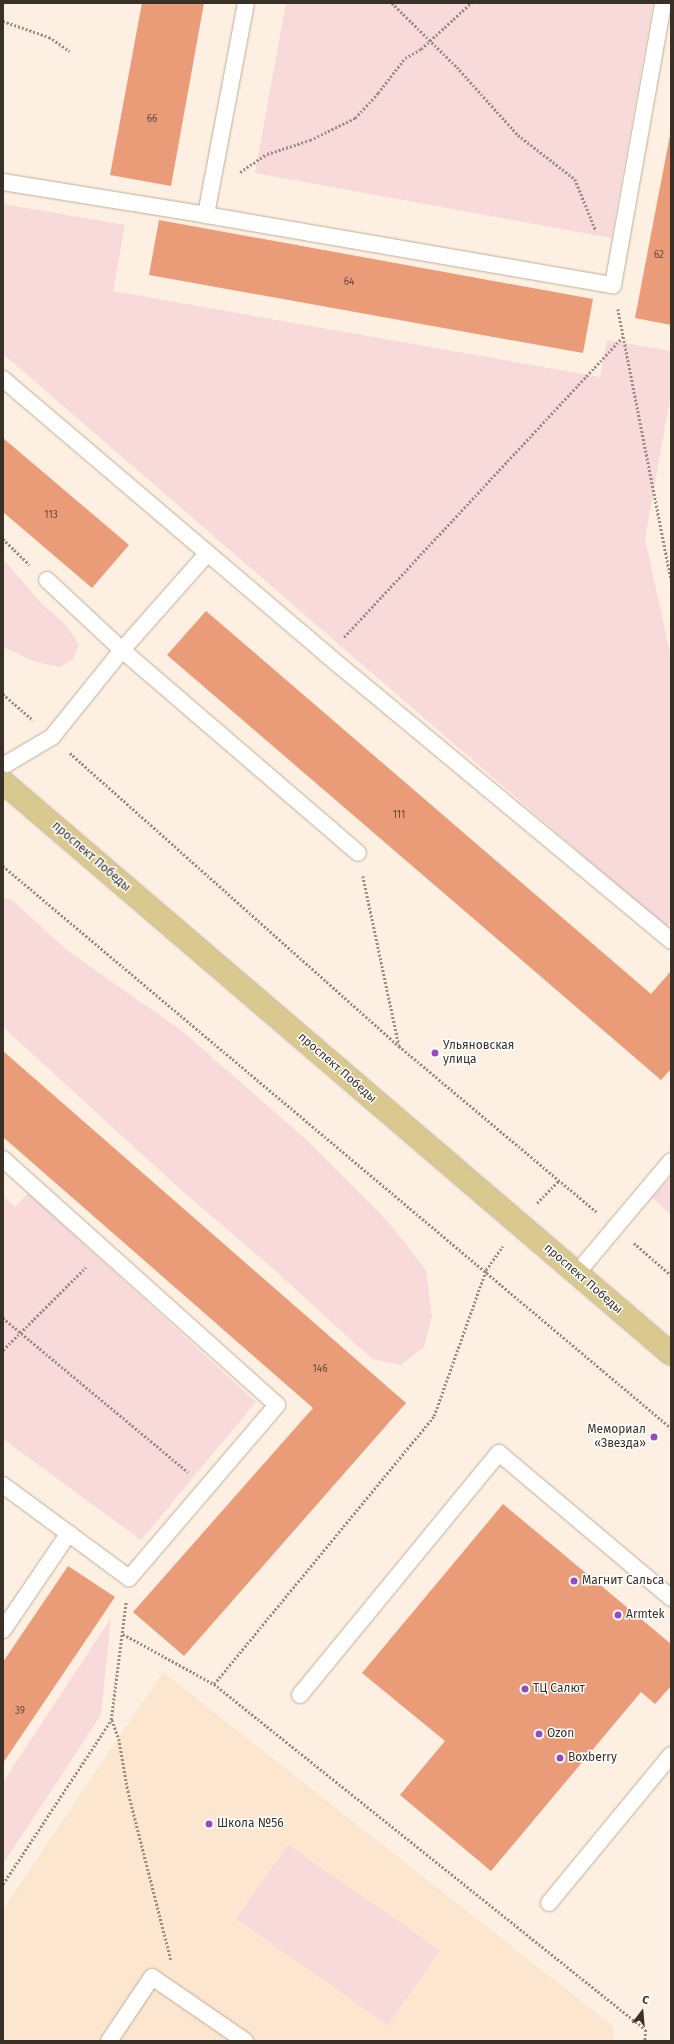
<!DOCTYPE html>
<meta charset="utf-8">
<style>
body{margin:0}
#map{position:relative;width:674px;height:2044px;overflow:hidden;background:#fdf0e2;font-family:"Fira Sans",sans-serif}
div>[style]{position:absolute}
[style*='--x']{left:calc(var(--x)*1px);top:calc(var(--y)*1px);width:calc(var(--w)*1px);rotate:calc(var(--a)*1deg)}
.built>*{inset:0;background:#fce6cf}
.green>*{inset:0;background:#f7dad9}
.building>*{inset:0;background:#ea9c79}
.path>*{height:2.5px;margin-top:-1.25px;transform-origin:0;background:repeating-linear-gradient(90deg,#988d82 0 2px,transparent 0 4px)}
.roads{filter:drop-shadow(0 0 1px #c0ac96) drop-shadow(0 0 1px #c0ac96)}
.lane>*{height:16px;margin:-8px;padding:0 8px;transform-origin:8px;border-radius:8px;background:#fff}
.primary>*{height:22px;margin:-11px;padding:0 11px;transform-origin:11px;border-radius:11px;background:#dac98f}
.dots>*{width:11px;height:11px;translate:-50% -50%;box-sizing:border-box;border:2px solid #fff;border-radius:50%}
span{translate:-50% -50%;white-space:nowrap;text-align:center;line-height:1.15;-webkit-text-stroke:3px #fff;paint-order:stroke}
.number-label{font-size:10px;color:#654c3c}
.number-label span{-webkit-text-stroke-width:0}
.street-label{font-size:12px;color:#393128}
.poi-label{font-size:12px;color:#393128}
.left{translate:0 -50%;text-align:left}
.right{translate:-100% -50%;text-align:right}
.frame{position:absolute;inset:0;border:4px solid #393128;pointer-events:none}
.north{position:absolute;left:622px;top:1992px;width:40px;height:40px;-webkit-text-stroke:3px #fff;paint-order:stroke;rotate:16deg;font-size:11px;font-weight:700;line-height:16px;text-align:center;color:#393128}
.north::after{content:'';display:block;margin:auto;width:14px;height:18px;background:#393128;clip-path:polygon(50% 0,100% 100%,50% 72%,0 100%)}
</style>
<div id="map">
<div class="built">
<div style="clip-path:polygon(163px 1672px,613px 2026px,614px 2041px,3px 2041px,3px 1910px)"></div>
</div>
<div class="green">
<div style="clip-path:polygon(286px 3px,653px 3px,611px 238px,255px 173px)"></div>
<div style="clip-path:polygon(3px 204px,125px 225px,113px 291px,600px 377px,607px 340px,671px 351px,671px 393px,645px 539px,671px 658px,671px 921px,666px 927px,3px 354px)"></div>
<div style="clip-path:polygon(3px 559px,42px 604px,65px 624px,79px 645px,73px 659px,60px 667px,36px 662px,3px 647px)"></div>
<div style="clip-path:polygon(3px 898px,12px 900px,68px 951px,182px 1031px,309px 1142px,385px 1218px,426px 1270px,432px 1317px,424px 1347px,401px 1365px,372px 1359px,269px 1265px,181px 1190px,3px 1027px)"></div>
<div style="clip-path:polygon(671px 1177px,671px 1214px,652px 1198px)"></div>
<div style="clip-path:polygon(28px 1193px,256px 1402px,141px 1540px,3px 1439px,3px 1196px,15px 1207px)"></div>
<div style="clip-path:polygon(111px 1618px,101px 1715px,3px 1864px,3px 1782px)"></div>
<div style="clip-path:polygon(288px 1845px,440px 1950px,388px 2025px,236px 1919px)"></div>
</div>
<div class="building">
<div style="clip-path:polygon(142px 3px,204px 3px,171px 186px,110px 175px)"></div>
<div style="clip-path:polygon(671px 130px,671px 325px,635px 318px)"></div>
<div style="clip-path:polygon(159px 220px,593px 299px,583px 353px,149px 275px)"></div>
<div style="clip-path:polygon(3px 438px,129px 545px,92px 588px,3px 512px)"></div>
<div style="clip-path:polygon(206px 611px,651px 994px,671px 971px,671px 1069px,661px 1080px,167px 655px)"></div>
<div style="clip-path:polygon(3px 1051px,406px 1403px,184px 1656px,133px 1612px,313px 1408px,3px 1137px)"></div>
<div style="clip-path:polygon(503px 1504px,671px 1644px,671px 1686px,655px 1704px,641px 1692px,491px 1871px,400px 1795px,445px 1741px,362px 1673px)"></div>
<div style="clip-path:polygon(68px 1566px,115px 1597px,3px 1763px,3px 1662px)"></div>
</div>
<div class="path">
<div style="--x:392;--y:3;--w:91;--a:44.6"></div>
<div style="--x:457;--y:67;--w:91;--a:48.1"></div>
<div style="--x:518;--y:135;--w:72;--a:37.7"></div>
<div style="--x:575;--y:179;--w:56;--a:68"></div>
<div style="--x:3;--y:21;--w:49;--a:19.2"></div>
<div style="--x:49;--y:37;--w:25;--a:34"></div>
<div style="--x:240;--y:172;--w:32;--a:-34"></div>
<div style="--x:267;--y:154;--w:45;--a:-18"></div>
<div style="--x:310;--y:140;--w:50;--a:-26.1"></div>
<div style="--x:355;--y:118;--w:34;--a:-47"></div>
<div style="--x:378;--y:93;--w:44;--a:-52.4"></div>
<div style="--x:405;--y:58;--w:18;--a:-29"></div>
<div style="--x:421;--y:49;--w:68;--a:-42.6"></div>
<div style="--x:618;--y:309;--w:275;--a:78.9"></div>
<div style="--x:3;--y:539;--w:37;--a:44"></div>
<div style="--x:344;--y:637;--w:410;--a:-47.1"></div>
<div style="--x:3;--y:694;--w:40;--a:41"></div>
<div style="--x:70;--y:753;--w:441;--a:41.7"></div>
<div style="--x:399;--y:1046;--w:258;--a:40"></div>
<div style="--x:3;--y:866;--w:873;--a:40.07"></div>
<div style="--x:363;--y:876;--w:173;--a:78"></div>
<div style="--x:537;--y:1203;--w:32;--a:-46"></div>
<div style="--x:634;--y:1243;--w:49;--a:40.9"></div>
<div style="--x:3;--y:1318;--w:241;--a:39.8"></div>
<div style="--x:3;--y:1350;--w:117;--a:-45"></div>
<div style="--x:123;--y:1634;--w:104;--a:28.8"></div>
<div style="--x:214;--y:1684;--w:347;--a:-50.6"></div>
<div style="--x:434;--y:1416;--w:155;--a:-70.4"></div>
<div style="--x:486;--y:1270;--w:29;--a:-55"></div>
<div style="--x:214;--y:1684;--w:553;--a:38.69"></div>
<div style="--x:646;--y:2030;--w:11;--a:95"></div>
<div style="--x:112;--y:1720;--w:20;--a:70"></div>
<div style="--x:119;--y:1739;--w:53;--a:80.2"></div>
<div style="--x:128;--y:1791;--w:174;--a:75.7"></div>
<div style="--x:3;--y:1884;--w:196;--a:-56.6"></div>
<div style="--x:111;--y:1720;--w:119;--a:-82.8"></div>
</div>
<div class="roads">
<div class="lane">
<div style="--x:246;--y:3;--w:216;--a:100.7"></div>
<div style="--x:206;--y:215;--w:413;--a:9.8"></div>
<div style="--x:613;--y:285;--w:286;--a:-79.9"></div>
<div style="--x:3;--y:182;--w:206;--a:9.2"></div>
<div style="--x:3;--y:379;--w:426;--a:40.4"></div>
<div style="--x:327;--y:655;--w:447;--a:39.7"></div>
<div style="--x:47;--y:580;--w:103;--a:43"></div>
<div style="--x:122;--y:650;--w:311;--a:40.7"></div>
<div style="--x:3;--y:766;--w:57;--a:-30.6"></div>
<div style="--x:52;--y:737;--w:112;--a:-51.2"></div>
<div style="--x:122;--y:650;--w:128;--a:-48.5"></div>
<div style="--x:3;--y:1159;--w:368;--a:41.9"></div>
<div style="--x:277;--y:1405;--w:228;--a:130.5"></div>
<div style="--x:129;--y:1578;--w:157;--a:-143.6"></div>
<div style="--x:577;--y:1273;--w:146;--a:-50"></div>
<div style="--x:3;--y:1630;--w:117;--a:-55.8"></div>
<div style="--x:300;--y:1695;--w:313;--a:-50.6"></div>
<div style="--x:499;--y:1453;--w:225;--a:40.1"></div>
<div style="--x:549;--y:1903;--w:192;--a:-50.5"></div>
<div style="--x:109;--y:2041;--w:77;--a:-56.1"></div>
<div style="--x:152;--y:1977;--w:113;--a:34.5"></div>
</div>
<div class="primary">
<div style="--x:3;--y:782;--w:879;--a:40.57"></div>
</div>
</div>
<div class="dots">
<div style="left:435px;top:1053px;background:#954bbe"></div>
<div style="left:654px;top:1437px;background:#954bbe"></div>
<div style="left:574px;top:1581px;background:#954bbe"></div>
<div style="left:618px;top:1615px;background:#954bbe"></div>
<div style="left:525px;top:1689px;background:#954bbe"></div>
<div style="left:539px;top:1734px;background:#954bbe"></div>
<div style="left:560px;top:1758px;background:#954bbe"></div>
<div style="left:209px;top:1824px;background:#954bbe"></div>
</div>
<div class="number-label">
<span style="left:152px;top:120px">66</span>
<span style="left:659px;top:256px">62</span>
<span style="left:349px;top:283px">64</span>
<span style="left:51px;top:516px">113</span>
<span style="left:399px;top:816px">111</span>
<span style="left:320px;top:1370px">146</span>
<span style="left:20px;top:1712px">39</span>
</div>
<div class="street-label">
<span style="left:91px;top:857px;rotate:41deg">проспект Победы</span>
<span style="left:337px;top:1068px;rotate:41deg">проспект Победы</span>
<span style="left:583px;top:1279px;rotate:41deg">проспект Победы</span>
</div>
<div class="poi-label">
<span class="left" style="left:443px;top:1053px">Ульяновская<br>улица</span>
<span class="right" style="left:646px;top:1437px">Мемориал<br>«Звезда»</span>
<span class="left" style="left:582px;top:1581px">Магнит Сальса</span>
<span class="left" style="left:626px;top:1615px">Armtek</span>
<span class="left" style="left:533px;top:1689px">ТЦ Салют</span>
<span class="left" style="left:547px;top:1734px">Ozon</span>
<span class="left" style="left:568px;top:1758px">Boxberry</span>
<span class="left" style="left:217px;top:1824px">Школа №56</span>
</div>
<div class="frame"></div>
<div class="north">С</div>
</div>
